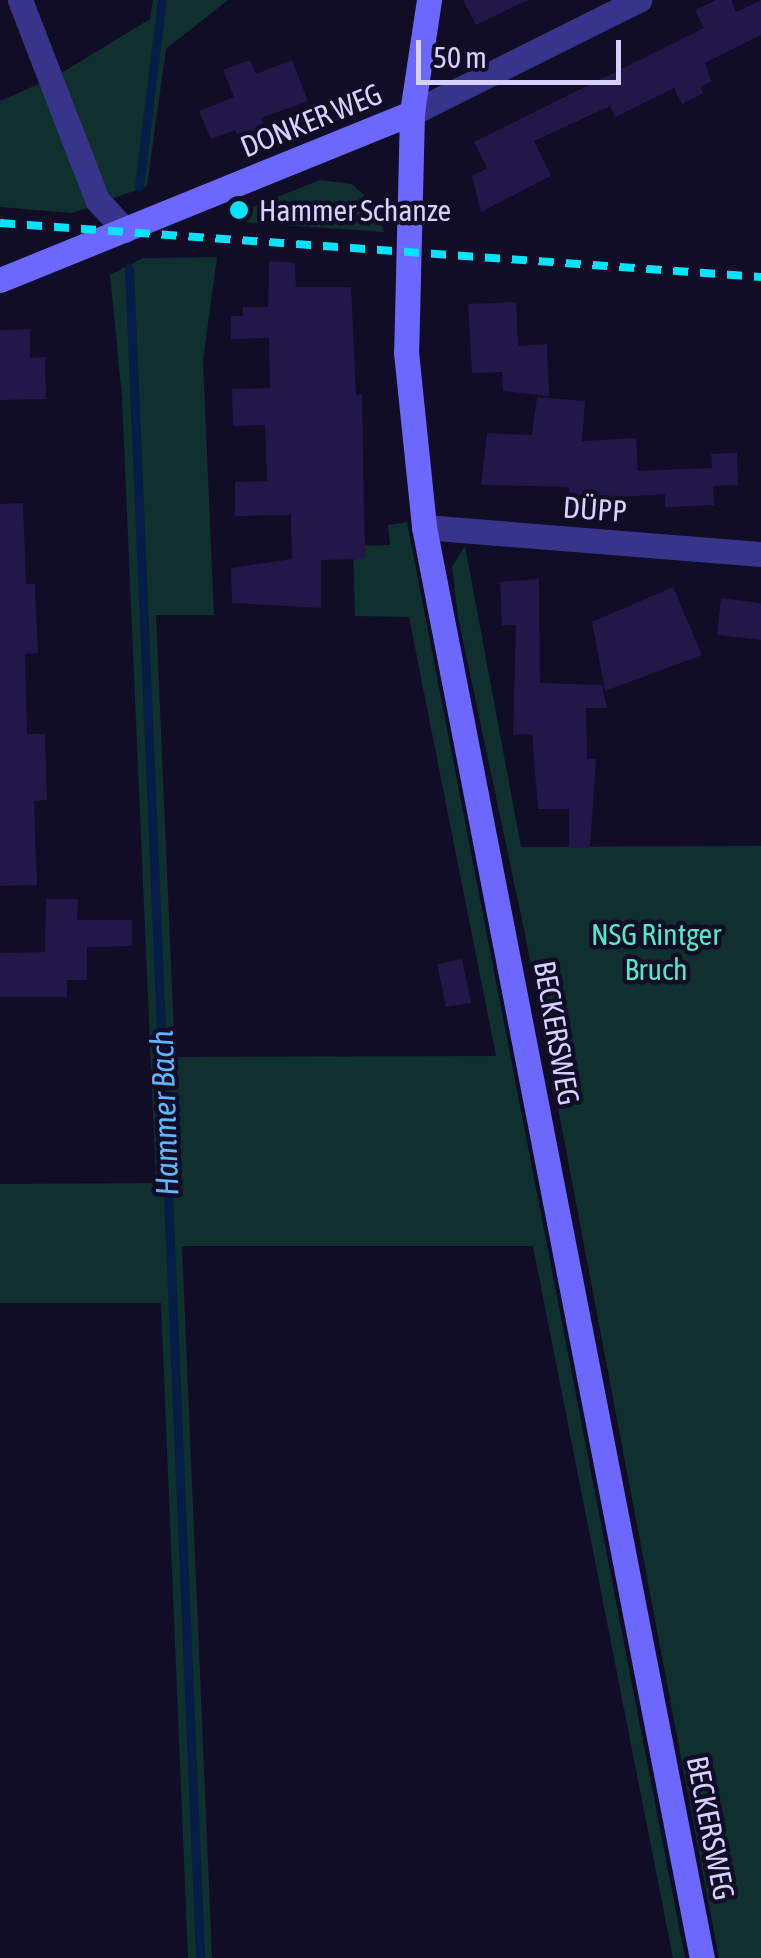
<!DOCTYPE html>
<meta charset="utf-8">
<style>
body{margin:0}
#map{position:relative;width:761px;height:1958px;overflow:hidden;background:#110d26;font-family:"Asap Condensed",sans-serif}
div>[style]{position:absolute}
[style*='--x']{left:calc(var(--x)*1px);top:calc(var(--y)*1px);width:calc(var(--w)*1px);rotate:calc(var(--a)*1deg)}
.green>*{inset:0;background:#0f302f}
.stream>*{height:9px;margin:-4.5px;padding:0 4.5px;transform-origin:4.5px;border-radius:4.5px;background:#061d46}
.building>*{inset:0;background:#211748}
.street>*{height:25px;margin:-12.5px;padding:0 12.5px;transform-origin:12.5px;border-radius:12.5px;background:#373489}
.secondary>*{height:25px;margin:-12.5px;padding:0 12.5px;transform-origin:12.5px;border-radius:12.5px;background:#6c68ff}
.rail>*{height:8px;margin-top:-4px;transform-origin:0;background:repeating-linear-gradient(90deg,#00e4fc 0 15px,transparent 0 27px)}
.dots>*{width:28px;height:28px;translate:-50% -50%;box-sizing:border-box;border:5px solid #110d26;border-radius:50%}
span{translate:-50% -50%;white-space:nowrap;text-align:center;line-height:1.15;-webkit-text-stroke:9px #110d26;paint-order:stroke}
.street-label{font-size:30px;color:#d6d1ff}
.poi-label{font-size:30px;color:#d6d1ff}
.left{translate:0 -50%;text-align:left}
.park-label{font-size:30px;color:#53e9c3}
.water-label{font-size:32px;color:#5fb5ff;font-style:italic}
.scale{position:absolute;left:416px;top:40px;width:205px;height:45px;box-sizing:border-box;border:5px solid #d6d1ff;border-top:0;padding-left:12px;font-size:30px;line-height:35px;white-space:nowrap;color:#d6d1ff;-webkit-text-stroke:8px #110d26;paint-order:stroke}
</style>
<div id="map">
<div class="green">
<div style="clip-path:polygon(153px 0,228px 0,166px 49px,147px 186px,106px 201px,58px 75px,150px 19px)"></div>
<div style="clip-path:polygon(41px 83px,87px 208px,72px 213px,0 207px,0 101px)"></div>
<div style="clip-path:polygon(320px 180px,352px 184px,376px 206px,384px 232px,240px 222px,232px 215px)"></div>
<div style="clip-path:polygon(217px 257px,203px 361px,214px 615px,156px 615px,175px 1057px,496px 1056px,409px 617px,355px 616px,353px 546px,390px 545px,388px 525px,407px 522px,685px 1958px,673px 1958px,533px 1246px,182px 1246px,212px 1958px,188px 1958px,161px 1303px,0 1303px,0 1184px,156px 1183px,122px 397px,110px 275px,143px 258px)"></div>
<div style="clip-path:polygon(465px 546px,521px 847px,761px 846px,761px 1958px,719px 1958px,527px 944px,458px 617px,452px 567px)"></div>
</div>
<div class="stream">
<div style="--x:139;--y:186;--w:187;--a:-83"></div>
<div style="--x:129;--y:268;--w:1691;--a:87.59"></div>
</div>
<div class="building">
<div style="clip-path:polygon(463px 0,528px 0,476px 25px)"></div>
<div style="clip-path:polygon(716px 0,731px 0,736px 12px,761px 0,761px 35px,705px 63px,711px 81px,700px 87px,704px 93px,682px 104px,674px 88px,615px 117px,610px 106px,534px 141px,551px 176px,481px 212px,472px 176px,487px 168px,474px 142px,704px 28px,695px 10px)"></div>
<div style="clip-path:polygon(250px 60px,256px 74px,292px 60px,308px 101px,261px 118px,269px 138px,242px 148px,235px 130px,211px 139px,199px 111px,234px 97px,223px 70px)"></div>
<div style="clip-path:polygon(269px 261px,295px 263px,296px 287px,351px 287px,356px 395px,362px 394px,365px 559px,321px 560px,321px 608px,232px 603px,231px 568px,292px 559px,291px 515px,235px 516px,235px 482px,267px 481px,265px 425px,233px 426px,232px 389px,270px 388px,269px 338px,231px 339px,231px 316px,243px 316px,243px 307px,268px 307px)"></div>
<div style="clip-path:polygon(516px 302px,518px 346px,547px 344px,549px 396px,503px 391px,502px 372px,472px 373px,468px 304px)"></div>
<div style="clip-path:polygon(30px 329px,30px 358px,45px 357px,46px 399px,0 400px,0 330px)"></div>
<div style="clip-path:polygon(537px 397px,585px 401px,582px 441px,636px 438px,638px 471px,712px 468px,711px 454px,737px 453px,738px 485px,713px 486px,714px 505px,665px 507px,665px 494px,593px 499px,569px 495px,569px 487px,481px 485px,487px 433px,532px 435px)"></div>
<div style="clip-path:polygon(23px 503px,26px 584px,35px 584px,38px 653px,25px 654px,27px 734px,45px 734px,47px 800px,34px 801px,37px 885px,0 886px,0 504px)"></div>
<div style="clip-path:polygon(539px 579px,540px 683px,602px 685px,607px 708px,586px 708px,587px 759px,596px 759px,590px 848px,569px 848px,569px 809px,538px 809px,532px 734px,513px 735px,516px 625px,502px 625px,500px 582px)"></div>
<div style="clip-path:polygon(673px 587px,702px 655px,605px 691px,592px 622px)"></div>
<div style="clip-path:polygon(721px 598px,761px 603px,761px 640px,717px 635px)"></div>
<div style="clip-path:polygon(46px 899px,78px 899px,77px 920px,132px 920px,132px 946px,87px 947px,87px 980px,67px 980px,67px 997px,0 997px,0 953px,45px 952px)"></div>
<div style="clip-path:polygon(462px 959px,471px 1003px,446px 1007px,437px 964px)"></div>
</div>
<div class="street">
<div style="--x:20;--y:0;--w:214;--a:68.9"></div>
<div style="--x:97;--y:200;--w:41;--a:47"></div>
<div style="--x:412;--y:113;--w:254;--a:-26.5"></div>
<div style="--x:424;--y:527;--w:338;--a:4.6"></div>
</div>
<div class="secondary">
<div style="--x:429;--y:0;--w:114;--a:98.6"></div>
<div style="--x:412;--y:113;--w:239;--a:91.4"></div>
<div style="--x:406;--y:352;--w:176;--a:84.1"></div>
<div style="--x:424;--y:527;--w:1458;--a:79.01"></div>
<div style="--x:0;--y:280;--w:445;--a:-22.1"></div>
</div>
<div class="rail">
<div style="--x:0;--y:223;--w:763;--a:4.06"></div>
</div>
<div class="dots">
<div style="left:239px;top:210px;background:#00e4fc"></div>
</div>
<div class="street-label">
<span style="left:311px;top:120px;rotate:-22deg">DONKER WEG</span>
<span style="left:595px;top:509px;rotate:4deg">DÜPP</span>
<span style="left:557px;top:1033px;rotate:80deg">BECKERSWEG</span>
<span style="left:711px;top:1828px;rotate:79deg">BECKERSWEG</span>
</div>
<div class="poi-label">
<span class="left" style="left:259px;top:210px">Hammer Schanze</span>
</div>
<div class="park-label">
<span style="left:656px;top:951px">NSG Rintger<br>Bruch</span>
</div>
<div class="water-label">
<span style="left:165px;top:1113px;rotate:-92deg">Hammer Bach</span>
</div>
<div class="scale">50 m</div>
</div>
